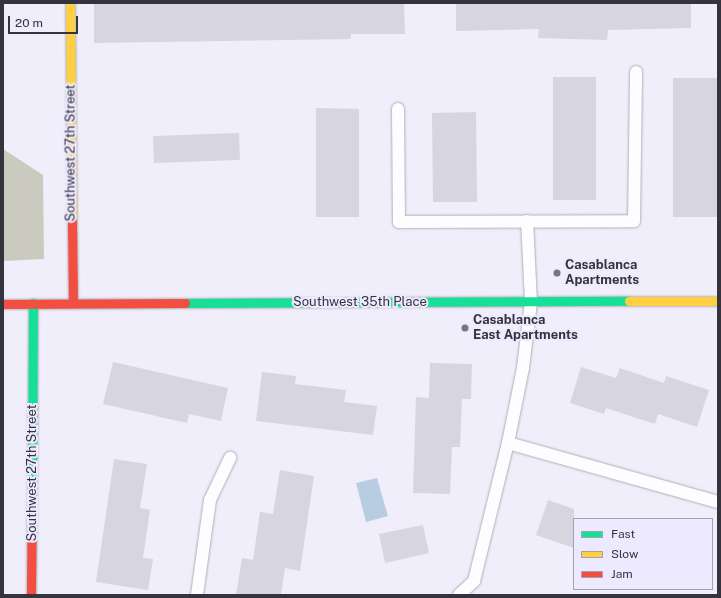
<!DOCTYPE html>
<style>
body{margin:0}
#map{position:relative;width:721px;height:598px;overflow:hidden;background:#f0eefa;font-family:"Public Sans",sans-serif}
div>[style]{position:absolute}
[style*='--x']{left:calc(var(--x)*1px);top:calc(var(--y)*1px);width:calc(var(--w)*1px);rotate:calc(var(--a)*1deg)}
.forest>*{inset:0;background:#cacbbe}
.water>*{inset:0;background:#b9cde2}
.building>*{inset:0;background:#d7d5e0}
.roads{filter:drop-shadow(0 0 1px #b0aeb8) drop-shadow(0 0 1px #b0aeb8)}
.lane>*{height:12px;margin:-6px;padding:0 6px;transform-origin:6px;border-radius:6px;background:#fdfcfe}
.fast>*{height:9px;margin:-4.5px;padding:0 4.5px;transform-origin:4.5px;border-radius:4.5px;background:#16e098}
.slow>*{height:9px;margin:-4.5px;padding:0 4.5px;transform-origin:4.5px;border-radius:4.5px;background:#ffcf43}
.jam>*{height:9px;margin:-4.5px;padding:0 4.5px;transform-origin:4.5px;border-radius:4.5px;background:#f24e42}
.dots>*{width:11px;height:11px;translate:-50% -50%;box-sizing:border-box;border:2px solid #ede9ff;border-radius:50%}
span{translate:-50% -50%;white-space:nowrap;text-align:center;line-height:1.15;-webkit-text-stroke:4px #ede9ff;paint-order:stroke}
.street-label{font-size:13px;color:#35333d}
.poi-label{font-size:13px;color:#35333d;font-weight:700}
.left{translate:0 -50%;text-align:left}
.frame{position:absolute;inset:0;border:4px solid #35333d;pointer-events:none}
.legend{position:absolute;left:573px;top:518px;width:140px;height:72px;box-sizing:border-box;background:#ede9ff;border:1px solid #a3a0b1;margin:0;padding:5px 7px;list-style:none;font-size:12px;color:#35333d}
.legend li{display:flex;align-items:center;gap:8px;height:20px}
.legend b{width:20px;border:1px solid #a3a0b1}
.scale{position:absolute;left:8px;top:16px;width:70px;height:18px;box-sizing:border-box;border:2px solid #35333d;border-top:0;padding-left:5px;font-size:12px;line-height:14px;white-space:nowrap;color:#35333d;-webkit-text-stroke:3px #ede9ff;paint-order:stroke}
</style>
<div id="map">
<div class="forest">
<div style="clip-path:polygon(3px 149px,43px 175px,44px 259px,3px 261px)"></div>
</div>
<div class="water">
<div style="clip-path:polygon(377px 478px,388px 516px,366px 522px,356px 483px)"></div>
</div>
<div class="building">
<div style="clip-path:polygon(289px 3px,404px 3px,405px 34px,351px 34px,351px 39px,94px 43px,94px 4px)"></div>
<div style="clip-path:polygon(456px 3px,691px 3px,691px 28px,608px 30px,607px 40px,538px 38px,539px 29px,456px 31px)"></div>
<div style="clip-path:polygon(553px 77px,596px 77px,596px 200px,553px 200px)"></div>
<div style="clip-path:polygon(673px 78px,717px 78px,717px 217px,673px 217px)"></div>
<div style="clip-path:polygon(316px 108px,359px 109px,359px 217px,316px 217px)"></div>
<div style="clip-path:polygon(476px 112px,477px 202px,433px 202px,432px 113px)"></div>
<div style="clip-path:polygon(239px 133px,240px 160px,154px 163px,153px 136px)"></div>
<div style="clip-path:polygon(113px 362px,228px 388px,221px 421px,189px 414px,187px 423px,103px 404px)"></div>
<div style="clip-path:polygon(430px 363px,472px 364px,471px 399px,462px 399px,460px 447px,452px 447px,450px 494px,413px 493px,416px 397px,429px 398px)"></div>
<div style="clip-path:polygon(581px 367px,616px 378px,620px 368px,664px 383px,666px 376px,709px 390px,697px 427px,658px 414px,655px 424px,606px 408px,604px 414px,570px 403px)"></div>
<div style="clip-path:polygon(262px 372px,296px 376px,295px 384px,346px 390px,344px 402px,377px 406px,373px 435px,256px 421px)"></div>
<div style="clip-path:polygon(114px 459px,147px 464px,140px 508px,150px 510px,143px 558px,153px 559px,148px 590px,96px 582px)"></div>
<div style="clip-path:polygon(280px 470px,314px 476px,300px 571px,285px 568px,281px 595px,236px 595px,242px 558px,253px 560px,260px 512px,273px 514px)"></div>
<div style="clip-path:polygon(548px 500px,574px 509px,574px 548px,536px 535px)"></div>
<div style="clip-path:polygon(423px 525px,429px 553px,385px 563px,379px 534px)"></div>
</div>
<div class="roads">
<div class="lane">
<div style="--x:398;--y:109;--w:113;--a:89.5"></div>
<div style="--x:399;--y:222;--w:235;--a:-0.2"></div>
<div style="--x:634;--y:221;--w:149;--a:-89.2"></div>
<div style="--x:508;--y:443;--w:218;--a:15.7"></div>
<div style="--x:197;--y:595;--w:96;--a:-82.2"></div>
<div style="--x:210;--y:500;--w:47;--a:-64.5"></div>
<div style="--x:459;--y:595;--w:21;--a:-43"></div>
<div style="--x:474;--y:581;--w:142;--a:-76.2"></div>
<div style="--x:508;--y:443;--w:76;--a:-78.7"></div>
<div style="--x:523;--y:368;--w:66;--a:-83.1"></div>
<div style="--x:531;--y:302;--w:81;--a:-92.8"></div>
</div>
<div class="fast">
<div style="--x:185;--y:303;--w:444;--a:-0.3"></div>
<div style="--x:32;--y:490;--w:187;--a:-89.7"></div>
</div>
<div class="slow">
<div style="--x:70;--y:3;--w:218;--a:89.5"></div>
<div style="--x:629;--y:301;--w:89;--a:0"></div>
</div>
<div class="jam">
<div style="--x:72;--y:221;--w:82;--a:89.3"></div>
<div style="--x:3;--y:304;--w:182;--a:-0.3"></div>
<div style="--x:31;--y:595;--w:105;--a:-89.5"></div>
</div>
</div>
<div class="dots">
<div style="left:557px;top:273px;background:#76747f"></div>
<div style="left:465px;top:328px;background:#76747f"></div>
</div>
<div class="street-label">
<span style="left:71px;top:153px;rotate:-90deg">Southwest 27th Street</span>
<span style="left:360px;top:302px">Southwest 35th Place</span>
<span style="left:32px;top:473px;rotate:-90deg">Southwest 27th Street</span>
</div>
<div class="poi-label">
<span class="left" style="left:565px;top:273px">Casablanca<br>Apartments</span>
<span class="left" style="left:473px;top:328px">Casablanca<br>East Apartments</span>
</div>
<div class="frame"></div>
<ul class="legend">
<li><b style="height:5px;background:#16e098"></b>Fast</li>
<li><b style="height:5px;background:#ffcf43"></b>Slow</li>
<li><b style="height:5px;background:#f24e42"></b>Jam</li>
</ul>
<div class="scale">20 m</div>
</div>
